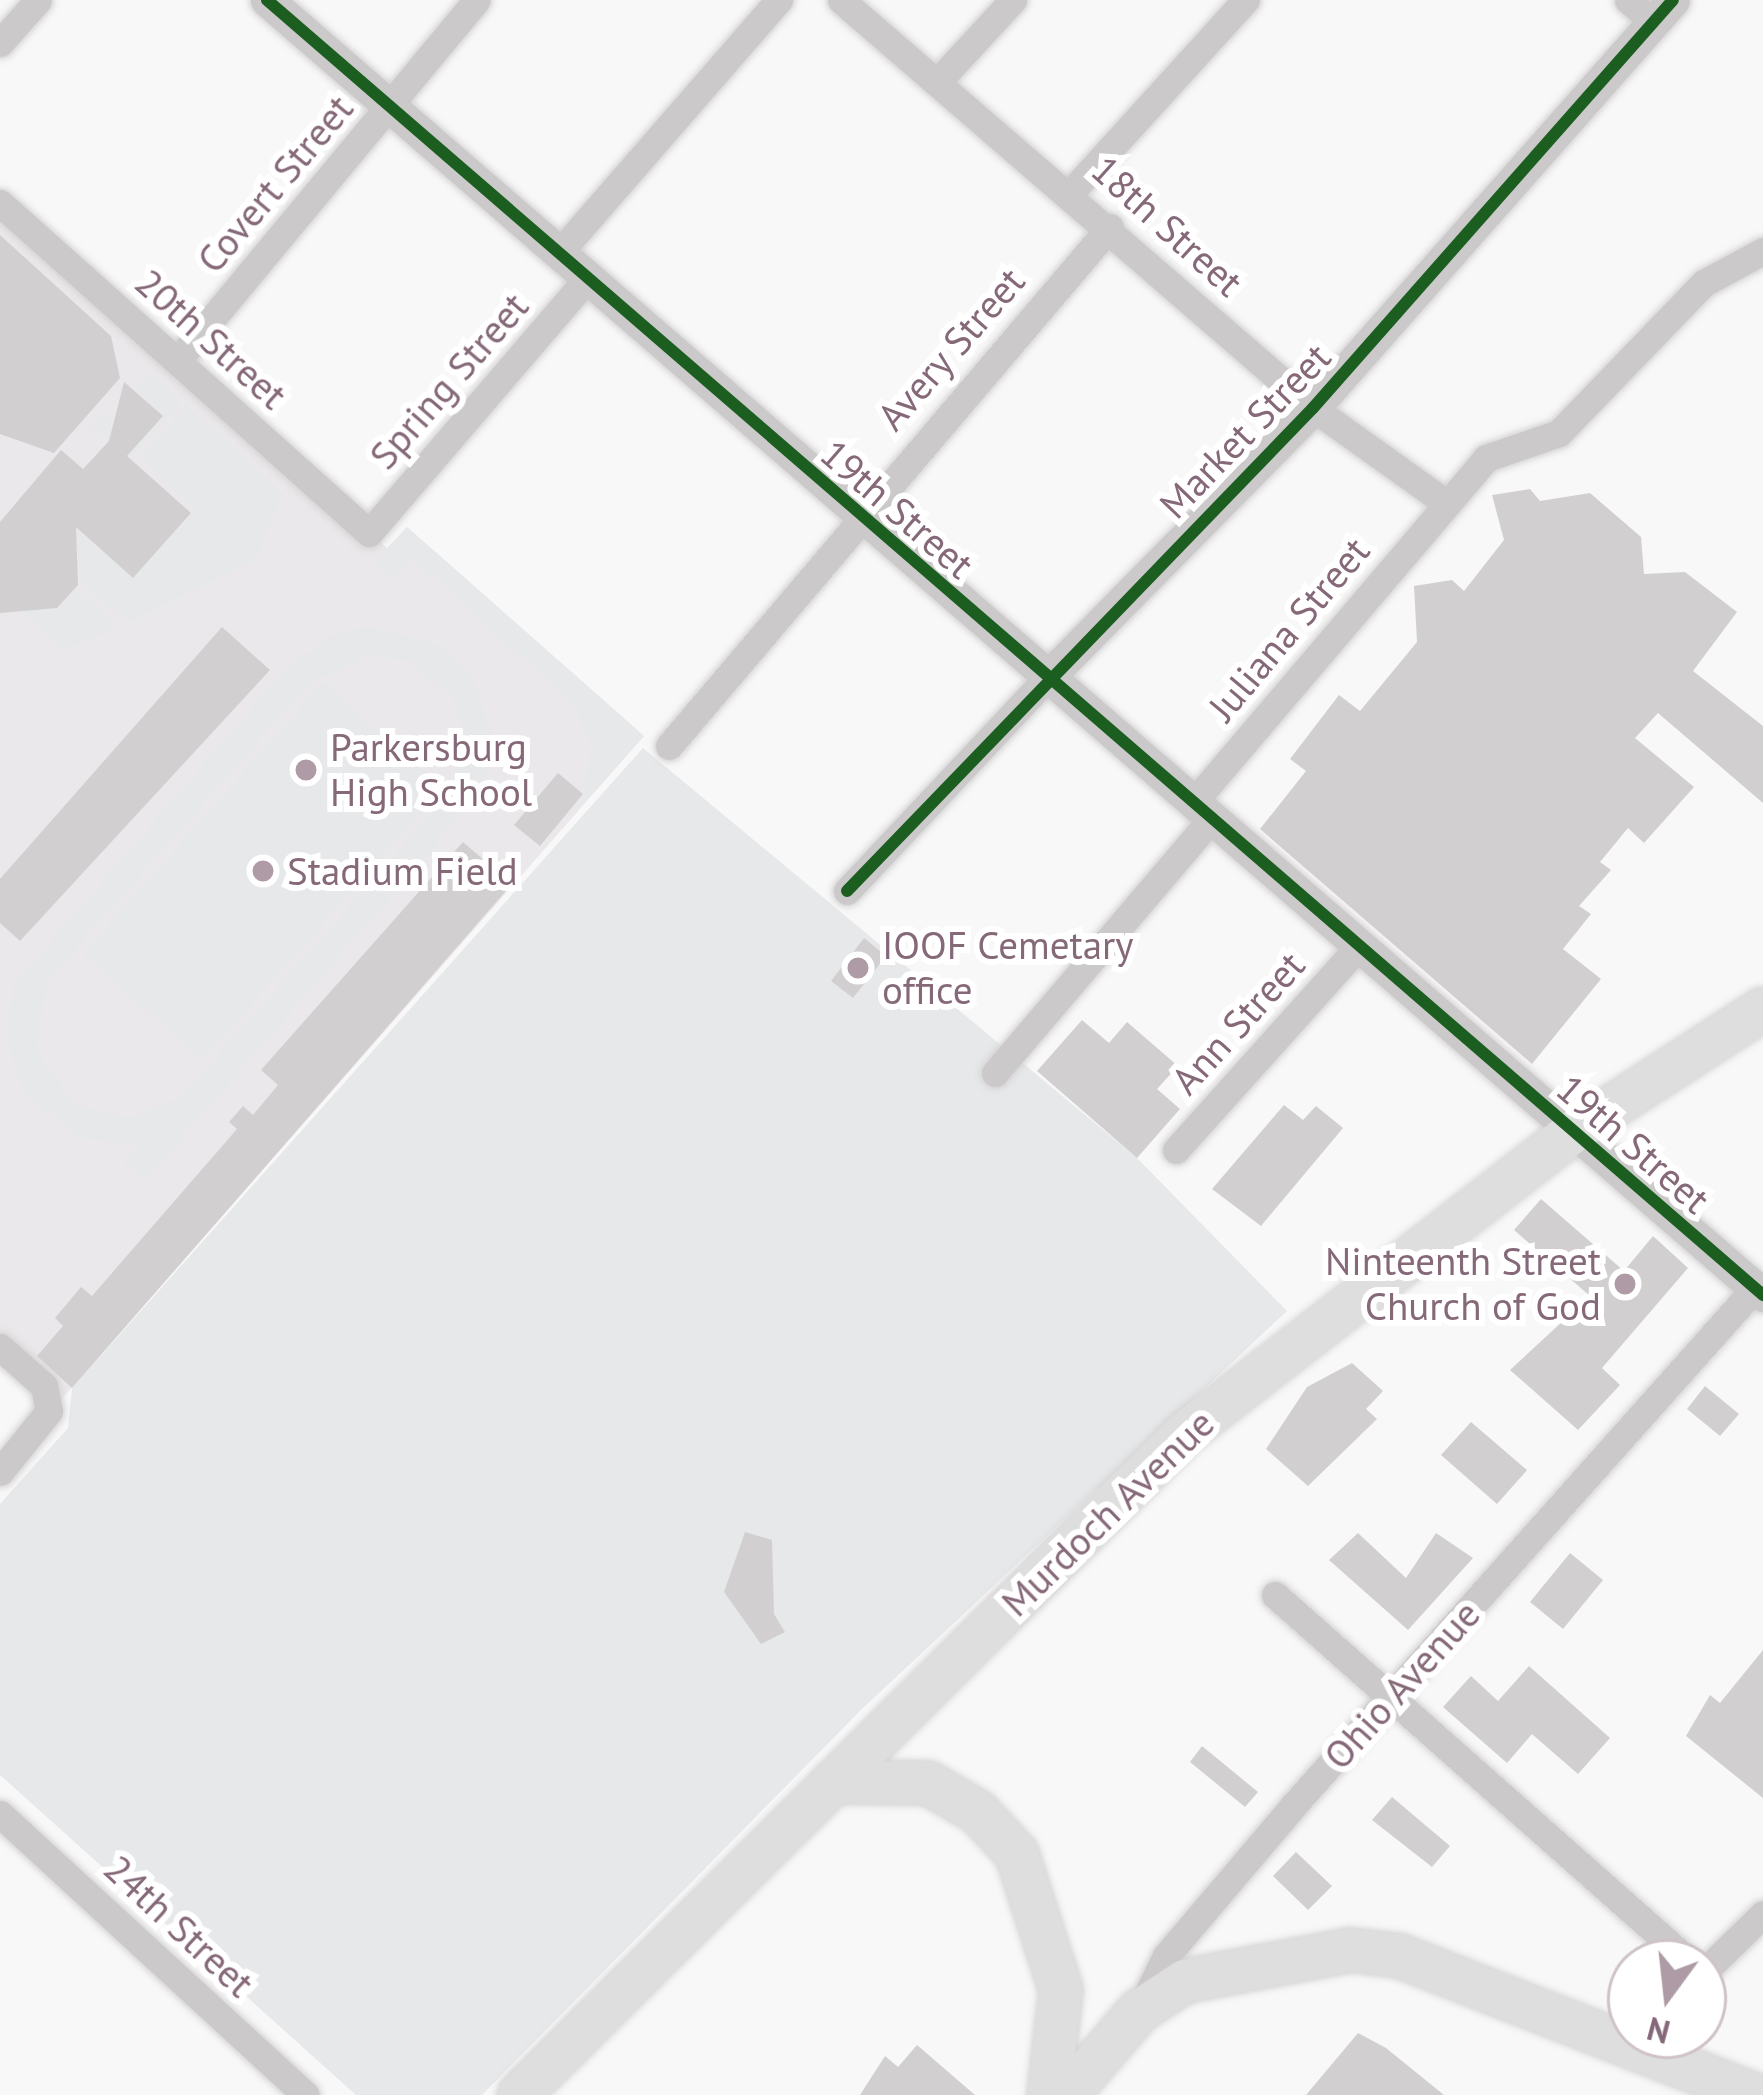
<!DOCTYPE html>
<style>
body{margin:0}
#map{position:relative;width:1763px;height:2095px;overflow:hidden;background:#f8f8f8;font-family:"PT Sans",sans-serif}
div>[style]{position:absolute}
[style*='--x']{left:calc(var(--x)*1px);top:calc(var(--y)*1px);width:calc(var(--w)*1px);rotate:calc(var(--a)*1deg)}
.built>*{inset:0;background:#eae8ea}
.green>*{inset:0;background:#e6e8ea}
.building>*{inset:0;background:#d2cfd1}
.roads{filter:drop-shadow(0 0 3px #d5d3d4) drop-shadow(0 0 3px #d5d3d4)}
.minor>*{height:27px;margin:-13.5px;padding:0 13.5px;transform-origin:13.5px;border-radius:13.5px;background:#cbc9ca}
.tertiary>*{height:33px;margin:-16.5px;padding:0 16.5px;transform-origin:16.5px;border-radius:16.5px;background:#cbc9ca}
.primary>*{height:42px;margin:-21px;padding:0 21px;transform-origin:21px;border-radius:21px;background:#dfdede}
.cycleway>*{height:12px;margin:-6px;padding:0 6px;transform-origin:6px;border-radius:6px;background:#1b5e20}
.dots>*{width:33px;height:33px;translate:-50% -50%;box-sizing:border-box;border:6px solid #fff;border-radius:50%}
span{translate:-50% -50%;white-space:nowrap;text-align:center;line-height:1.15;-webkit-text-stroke:12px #fff;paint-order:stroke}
.street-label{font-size:39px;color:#866979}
.poi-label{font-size:39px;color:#866979}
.left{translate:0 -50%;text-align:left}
.right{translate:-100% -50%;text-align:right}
.north{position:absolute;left:1607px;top:1939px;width:120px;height:120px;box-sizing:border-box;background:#fff;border:3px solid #cfc3c9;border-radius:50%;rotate:195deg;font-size:33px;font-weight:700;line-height:48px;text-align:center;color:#866979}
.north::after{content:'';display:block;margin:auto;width:42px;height:54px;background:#ae9ba5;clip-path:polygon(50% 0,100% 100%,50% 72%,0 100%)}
</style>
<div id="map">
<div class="built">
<div style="clip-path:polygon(0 203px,387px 548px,407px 527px,644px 736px,60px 1401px,0 1347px)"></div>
</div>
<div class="green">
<div style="clip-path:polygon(151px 374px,182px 401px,130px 459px,88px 425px,102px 414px,138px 444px,163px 416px,135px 391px)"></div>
<div style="clip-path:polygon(186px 405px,283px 494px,255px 560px,128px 622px,81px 582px,77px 545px,49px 522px,61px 469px,134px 577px,196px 508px,140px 457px)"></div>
<div style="clip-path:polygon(407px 527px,644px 736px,582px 805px,591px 746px,574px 705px,412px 558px,391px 580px,373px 564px)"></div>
<div style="clip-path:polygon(75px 588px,118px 628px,63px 650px,19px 611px,57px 608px)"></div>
<div style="clip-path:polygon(evenodd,369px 627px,439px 645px,476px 684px,492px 736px,483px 790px,145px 1181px,123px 1163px,137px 1146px,76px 1137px,22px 1089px,6px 1036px,15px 983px,288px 666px,333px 635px,369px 627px,371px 655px,411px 662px,452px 698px,465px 738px,451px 791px,179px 1098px,128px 1118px,74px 1104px,36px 1049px,47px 982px,309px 684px,371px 655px)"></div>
<div style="clip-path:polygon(323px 682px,444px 788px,203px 1060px,82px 954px)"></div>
<div style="clip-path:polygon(643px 748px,1137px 1158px,1287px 1311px,862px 1709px,482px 2095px,356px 2095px,0 1775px,0 1504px,68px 1428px,72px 1388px)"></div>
</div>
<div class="building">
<div style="clip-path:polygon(0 235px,111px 336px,120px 378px,54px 453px,0 434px)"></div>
<div style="clip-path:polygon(124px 382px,163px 416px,127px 456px,191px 513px,133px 578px,76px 527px,78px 585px,57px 608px,0 613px,0 522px,61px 450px,83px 469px,109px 441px)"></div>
<div style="clip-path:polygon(1530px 489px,1540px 501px,1590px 493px,1641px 537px,1644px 574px,1685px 572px,1737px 612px,1693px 671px,1763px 726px,1763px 803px,1658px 713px,1635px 738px,1694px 787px,1644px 843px,1628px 828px,1600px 862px,1611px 870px,1579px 906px,1591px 914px,1563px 949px,1601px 979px,1532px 1064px,1260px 829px,1306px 771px,1290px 759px,1339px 695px,1360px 711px,1417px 642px,1414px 586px,1452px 580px,1464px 591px,1504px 540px,1492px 495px)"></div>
<div style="clip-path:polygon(222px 627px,270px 670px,20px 941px,0 923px,0 879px)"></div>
<div style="clip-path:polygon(558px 773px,583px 794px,540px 846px,514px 825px)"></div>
<div style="clip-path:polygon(463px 842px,512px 884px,72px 1388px,37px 1356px,63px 1326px,55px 1318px,81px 1287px,92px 1296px,237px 1129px,229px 1122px,243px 1106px,253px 1115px,278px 1085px,261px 1070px)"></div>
<div style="clip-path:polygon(864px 938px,886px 956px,853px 998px,831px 981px)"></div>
<div style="clip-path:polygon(1082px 1020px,1109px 1043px,1127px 1022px,1178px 1066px,1157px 1089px,1180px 1109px,1137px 1158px,1037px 1071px)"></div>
<div style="clip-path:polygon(1284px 1105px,1303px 1120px,1316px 1106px,1343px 1128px,1261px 1226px,1212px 1189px)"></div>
<div style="clip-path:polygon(1541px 1199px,1624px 1271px,1653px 1236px,1688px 1268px,1602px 1368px,1620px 1385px,1578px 1430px,1510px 1370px,1590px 1296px,1514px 1230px)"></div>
<div style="clip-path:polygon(1352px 1363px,1383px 1391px,1366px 1409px,1377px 1419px,1308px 1486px,1266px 1449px,1307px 1387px)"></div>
<div style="clip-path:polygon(1705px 1386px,1739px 1414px,1720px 1436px,1687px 1409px)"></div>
<div style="clip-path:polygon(1471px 1422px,1527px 1470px,1497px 1504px,1441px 1455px)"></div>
<div style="clip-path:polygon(745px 1532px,772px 1540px,774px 1614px,785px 1632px,761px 1644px,724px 1592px)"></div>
<div style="clip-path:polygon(1358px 1533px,1406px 1578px,1436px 1533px,1473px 1558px,1408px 1630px,1329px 1560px)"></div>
<div style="clip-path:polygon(1570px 1553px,1603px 1580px,1563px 1629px,1530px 1602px)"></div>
<div style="clip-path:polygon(1763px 1650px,1763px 1798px,1686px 1736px,1710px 1695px,1720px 1703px)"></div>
<div style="clip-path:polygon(1529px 1666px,1610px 1738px,1578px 1774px,1532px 1734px,1507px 1763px,1443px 1707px,1471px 1676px,1498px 1701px)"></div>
<div style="clip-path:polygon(1202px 1746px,1258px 1792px,1245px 1807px,1190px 1762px)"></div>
<div style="clip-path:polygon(1392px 1797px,1450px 1846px,1432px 1867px,1372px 1820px)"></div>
<div style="clip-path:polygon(1296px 1852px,1332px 1886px,1308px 1910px,1273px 1876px)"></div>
<div style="clip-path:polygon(1358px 2033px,1386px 2048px,1444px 2095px,1306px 2095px)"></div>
<div style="clip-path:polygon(917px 2045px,975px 2095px,860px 2095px,885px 2056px,898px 2067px)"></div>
</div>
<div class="roads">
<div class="minor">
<div style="--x:841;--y:0;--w:624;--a:40.84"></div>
<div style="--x:1313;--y:408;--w:163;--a:35.5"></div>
<div style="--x:1628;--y:0;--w:32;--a:41"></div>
<div style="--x:0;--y:43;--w:57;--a:-48.5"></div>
<div style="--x:940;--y:79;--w:108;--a:-47.3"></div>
<div style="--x:1071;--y:192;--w:260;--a:-47.7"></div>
<div style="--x:0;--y:203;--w:495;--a:41.8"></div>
<div style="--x:369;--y:533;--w:335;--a:-49.4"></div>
<div style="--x:558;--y:254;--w:337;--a:-49"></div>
<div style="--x:177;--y:361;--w:469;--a:-50.3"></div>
<div style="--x:669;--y:746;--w:681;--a:-49.65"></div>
<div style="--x:1192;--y:804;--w:454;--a:-49.6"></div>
<div style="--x:1486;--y:458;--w:77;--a:-18.9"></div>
<div style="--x:1559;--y:433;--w:209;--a:-46"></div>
<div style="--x:1704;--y:283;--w:67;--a:-28.5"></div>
<div style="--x:847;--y:891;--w:291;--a:-46.8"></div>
<div style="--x:995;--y:1073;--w:332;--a:-49.6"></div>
<div style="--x:1176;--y:1150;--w:273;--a:-48.1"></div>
<div style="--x:0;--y:1347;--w:59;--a:41.6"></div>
<div style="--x:44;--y:1386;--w:25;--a:79"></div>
<div style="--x:49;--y:1411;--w:78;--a:128.8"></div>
<div style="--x:1275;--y:1595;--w:555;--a:41.5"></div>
<div style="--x:0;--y:1814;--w:415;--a:42.6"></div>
<div style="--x:1703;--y:1973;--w:84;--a:-44.5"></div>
<div style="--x:1141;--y:2007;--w:57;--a:-63.9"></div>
<div style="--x:1166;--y:1956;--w:197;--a:-49.7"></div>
<div style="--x:1293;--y:1806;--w:694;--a:-48.27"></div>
</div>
<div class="tertiary">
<div style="--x:267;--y:0;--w:1979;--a:40.88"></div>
<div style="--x:1046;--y:679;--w:380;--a:-45.4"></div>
<div style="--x:1313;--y:408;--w:544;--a:-48.58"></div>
</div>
<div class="primary">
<div style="--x:833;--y:1782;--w:95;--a:0.6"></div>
<div style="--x:928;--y:1783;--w:58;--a:30.1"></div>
<div style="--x:978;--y:1812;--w:57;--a:47.1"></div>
<div style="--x:1017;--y:1854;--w:143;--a:72.1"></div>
<div style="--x:1061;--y:1990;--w:106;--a:96.5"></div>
<div style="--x:519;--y:2095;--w:940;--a:-44.83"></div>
<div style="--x:1186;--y:1432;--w:490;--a:-37.8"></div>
<div style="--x:1573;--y:1132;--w:226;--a:-32.9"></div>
<div style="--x:1067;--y:2095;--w:111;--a:-49.4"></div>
<div style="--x:1139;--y:2011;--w:55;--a:-33.1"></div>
<div style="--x:1185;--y:1981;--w:168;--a:-10.6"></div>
<div style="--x:1350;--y:1950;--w:50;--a:6.8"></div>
<div style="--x:1400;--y:1956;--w:381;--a:21.4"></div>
</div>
</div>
<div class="cycleway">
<div style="--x:267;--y:0;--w:1979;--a:40.88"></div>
<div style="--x:847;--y:891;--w:671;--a:-46.03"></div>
<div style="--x:1313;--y:408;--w:544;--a:-48.58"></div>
</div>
<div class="dots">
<div style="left:306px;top:770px;background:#ae9ba5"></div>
<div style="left:263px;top:871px;background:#ae9ba5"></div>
<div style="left:858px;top:968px;background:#ae9ba5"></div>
<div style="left:1625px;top:1284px;background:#ae9ba5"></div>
</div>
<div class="street-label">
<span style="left:275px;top:184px;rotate:-50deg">Covert Street</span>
<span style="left:1167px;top:226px;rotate:42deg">18th Street</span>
<span style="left:211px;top:339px;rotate:42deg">20th Street</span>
<span style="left:951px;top:349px;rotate:-49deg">Avery Street</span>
<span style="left:449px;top:381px;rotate:-49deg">Spring Street</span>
<span style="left:1245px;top:431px;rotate:-46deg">Market Street</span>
<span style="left:897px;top:509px;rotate:41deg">19th Street</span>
<span style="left:1289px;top:629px;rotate:-50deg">Juliana Street</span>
<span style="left:1238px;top:1023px;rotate:-48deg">Ann Street</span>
<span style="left:1633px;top:1144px;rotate:41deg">19th Street</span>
<span style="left:1108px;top:1513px;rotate:-44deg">Murdoch Avenue</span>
<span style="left:1402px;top:1685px;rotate:-48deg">Ohio Avenue</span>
<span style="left:179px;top:1926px;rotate:43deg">24th Street</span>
</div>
<div class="poi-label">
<span class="left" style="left:330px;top:770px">Parkersburg<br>High School</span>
<span class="left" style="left:287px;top:871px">Stadium Field</span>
<span class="left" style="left:882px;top:968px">IOOF Cemetary<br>office</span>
<span class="right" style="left:1601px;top:1284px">Ninteenth Street<br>Church of God</span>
</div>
<div class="north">N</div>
</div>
